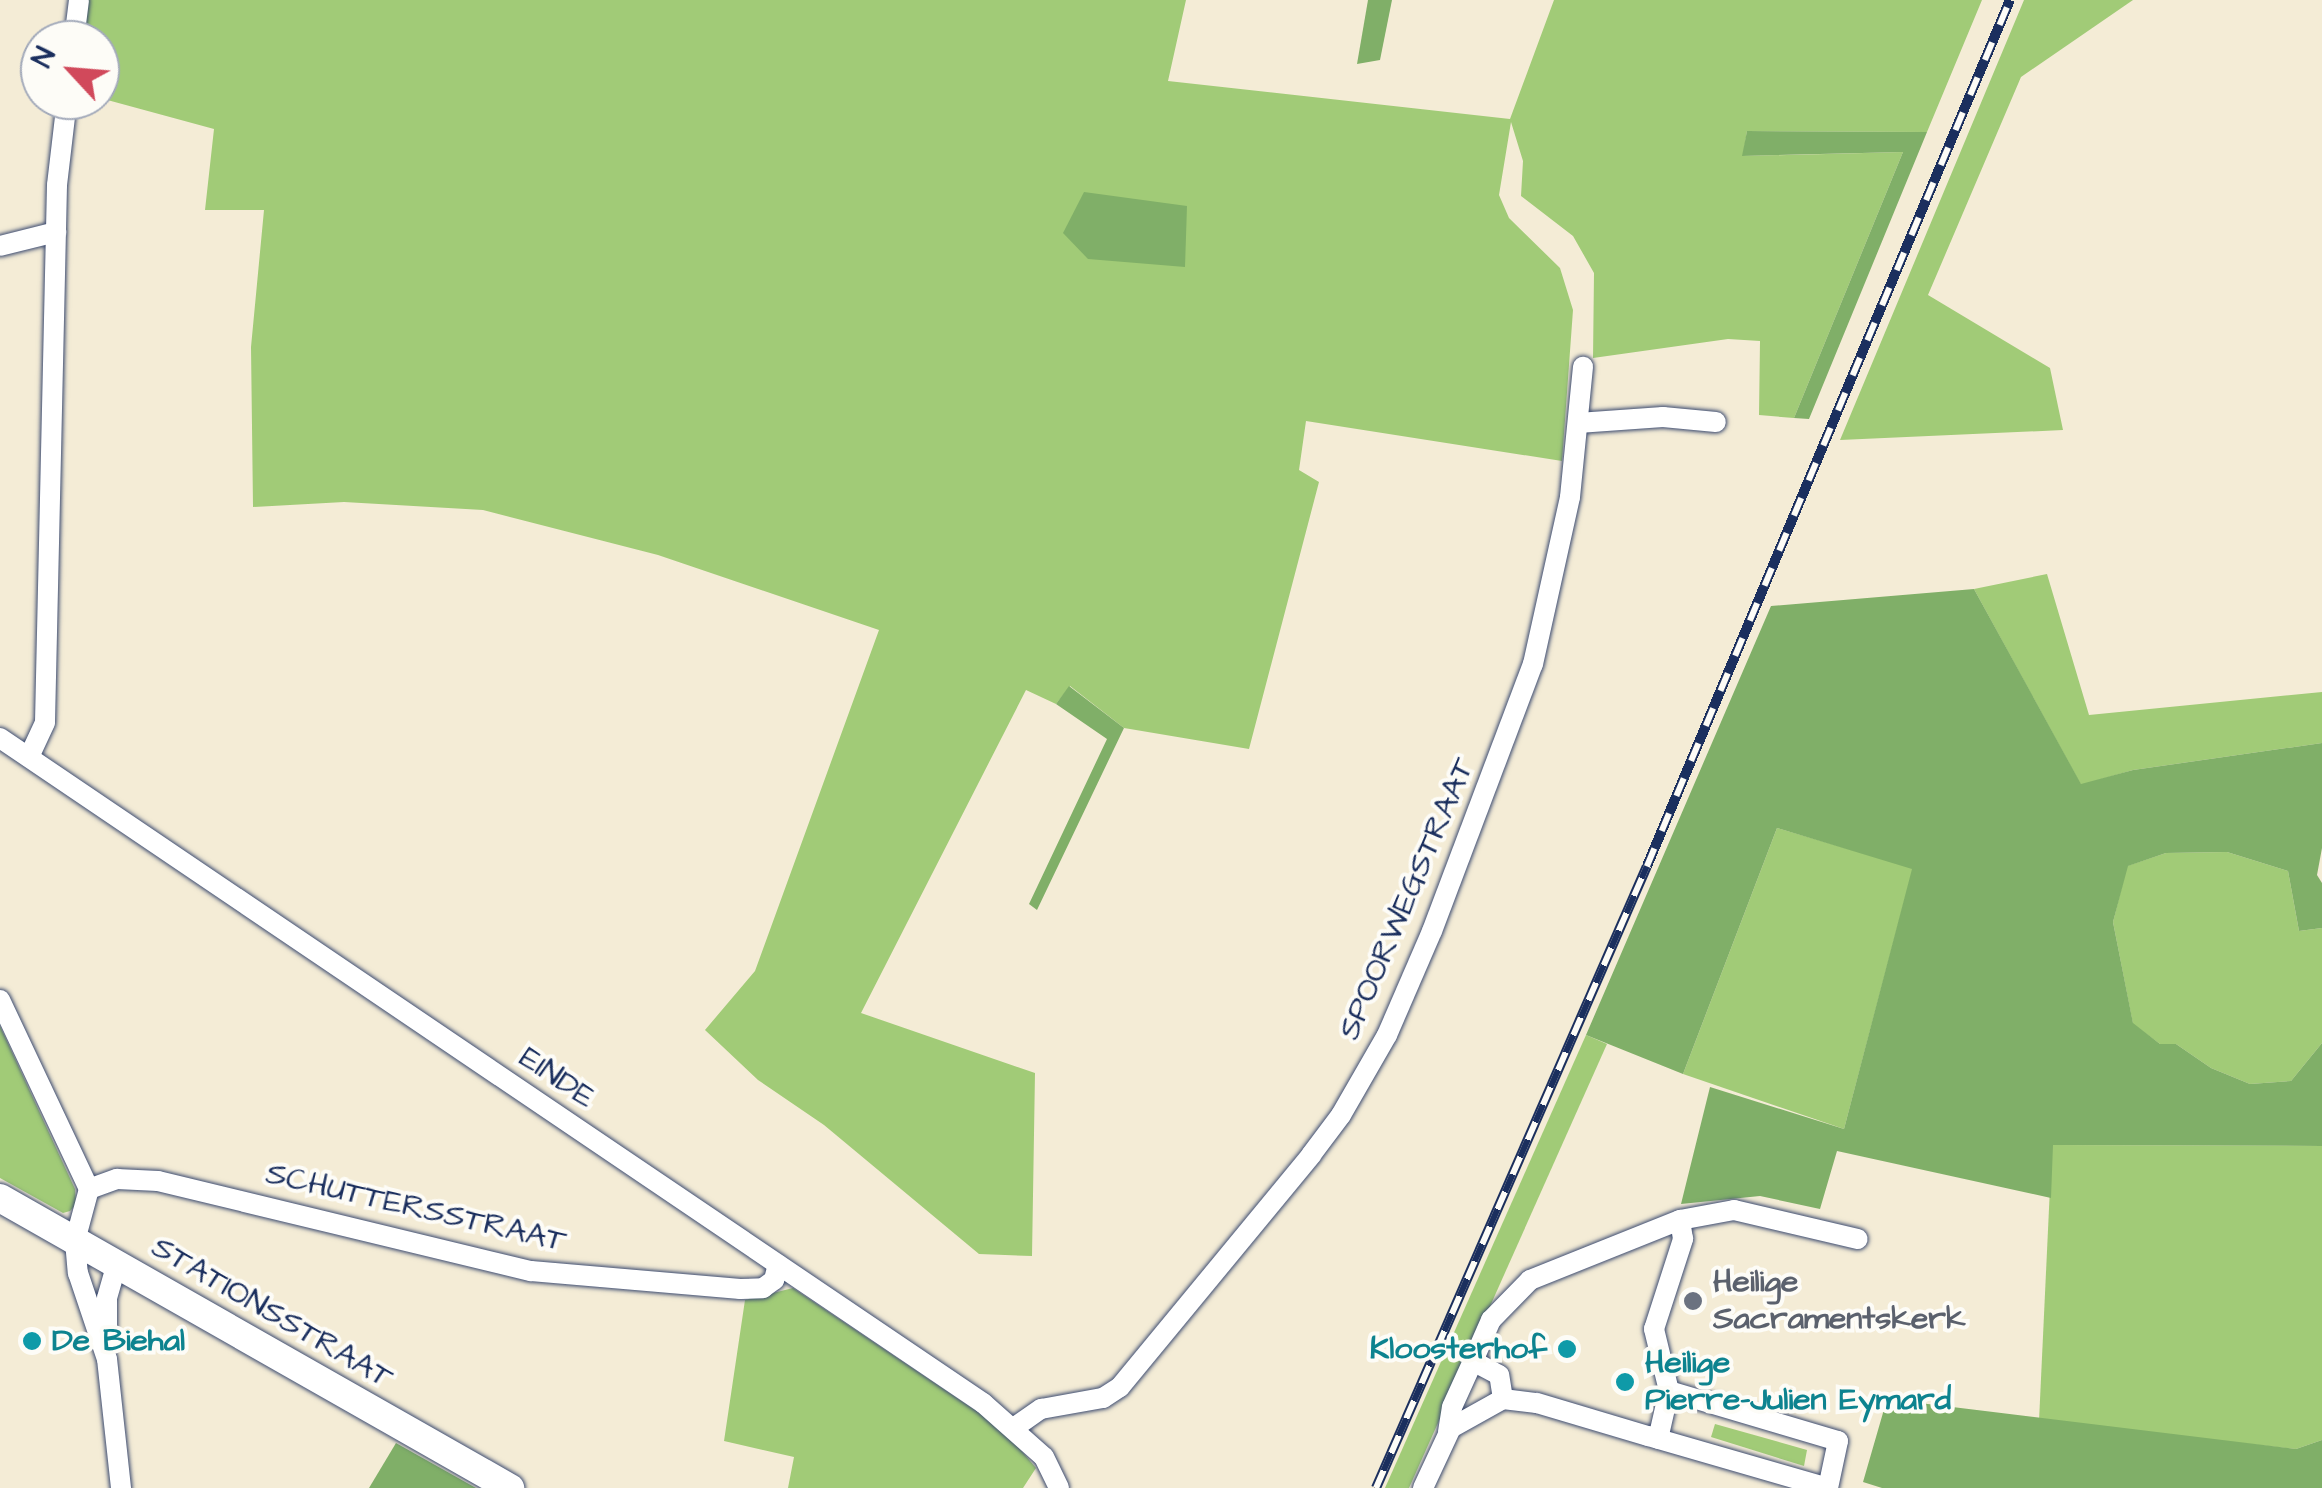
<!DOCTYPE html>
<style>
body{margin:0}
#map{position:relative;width:2322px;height:1488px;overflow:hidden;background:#f4ecd6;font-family:"Architects Daughter",sans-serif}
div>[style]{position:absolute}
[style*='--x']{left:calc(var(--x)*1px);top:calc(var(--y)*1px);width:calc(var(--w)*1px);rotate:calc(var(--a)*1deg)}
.green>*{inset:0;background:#a1cb77}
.forest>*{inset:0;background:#80af68}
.roads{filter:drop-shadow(0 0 2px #3c4b70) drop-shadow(0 0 2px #3c4b70)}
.minor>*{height:20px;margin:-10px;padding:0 10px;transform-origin:10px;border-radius:10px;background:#fff}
.secondary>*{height:28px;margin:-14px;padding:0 14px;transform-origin:14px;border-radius:14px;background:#fff}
.rail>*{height:10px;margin-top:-5px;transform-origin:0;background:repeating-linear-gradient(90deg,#fdfcf7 0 19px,#1b2f5e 0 38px);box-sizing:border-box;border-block:2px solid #1b2f5e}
.dots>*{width:28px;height:28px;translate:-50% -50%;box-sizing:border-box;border:5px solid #fdfcf7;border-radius:50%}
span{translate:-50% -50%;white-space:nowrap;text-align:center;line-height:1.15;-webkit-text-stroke:8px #fdfcf7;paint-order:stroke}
.street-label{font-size:32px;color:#1b2f5e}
.worship-label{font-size:32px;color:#5b616d;font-weight:700}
.left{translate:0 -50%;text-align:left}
.culture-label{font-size:32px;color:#0d838f;font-weight:700}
.right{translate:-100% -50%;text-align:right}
.north{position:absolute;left:20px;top:20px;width:100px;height:100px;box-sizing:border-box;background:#fdfcf7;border:2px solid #a3aaba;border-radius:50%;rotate:296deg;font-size:28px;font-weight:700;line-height:40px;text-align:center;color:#1b2f5e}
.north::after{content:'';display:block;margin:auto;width:35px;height:45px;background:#d1495b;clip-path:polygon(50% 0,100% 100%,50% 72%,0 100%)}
</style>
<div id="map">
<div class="green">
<div style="clip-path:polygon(88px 0,1186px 0,1168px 81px,1510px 119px,1554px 0,1982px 0,1927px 132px,1747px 131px,1743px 156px,1903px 152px,1794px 418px,1759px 415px,1760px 341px,1728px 339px,1593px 358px,1594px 273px,1573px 236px,1521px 196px,1523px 161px,1511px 122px,1499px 195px,1509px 218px,1560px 268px,1573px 310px,1562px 461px,1306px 421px,1299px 470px,1319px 482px,1249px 749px,1124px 728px,1070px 686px,1056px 704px,1026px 690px,861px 1013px,1035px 1073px,1032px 1256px,979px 1254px,824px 1125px,758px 1080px,705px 1030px,755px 971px,879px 630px,658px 555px,483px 510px,344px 502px,253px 507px,251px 347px,264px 210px,205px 210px,214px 129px,100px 98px,100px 40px,82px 40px)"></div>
<div style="clip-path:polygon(2024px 0,2133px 0,2021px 77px,1928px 295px,2050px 368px,2063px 430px,1840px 440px)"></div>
<div style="clip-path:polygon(2047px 574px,2089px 715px,2322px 692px,2322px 743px,2133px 770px,2081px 785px,1974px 589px)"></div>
<div style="clip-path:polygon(1777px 828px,1913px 868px,1844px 1129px,1683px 1074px)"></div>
<div style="clip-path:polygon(2227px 852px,2288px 871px,2299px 931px,2322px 928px,2322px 1043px,2291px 1081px,2250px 1084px,2211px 1068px,2176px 1044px,2160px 1044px,2133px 1024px,2113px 922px,2127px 866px,2166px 853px)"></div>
<div style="clip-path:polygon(0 1026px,75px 1189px,76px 1205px,70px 1211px,63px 1213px,0 1178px)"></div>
<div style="clip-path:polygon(1586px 1035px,1607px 1044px,1409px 1488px,1385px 1488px)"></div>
<div style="clip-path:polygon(2052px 1145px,2322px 1146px,2322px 1440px,2296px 1449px,2039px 1421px)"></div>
<div style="clip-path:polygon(793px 1288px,1003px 1429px,1036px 1468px,1023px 1488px,788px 1488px,794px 1457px,724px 1441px,745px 1300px)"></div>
<div style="clip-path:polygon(1715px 1424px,1807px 1450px,1804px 1466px,1711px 1437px)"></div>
</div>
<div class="forest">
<div style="clip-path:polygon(1368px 0,1392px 0,1380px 60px,1357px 64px)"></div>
<div style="clip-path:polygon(1747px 131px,1927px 132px,1809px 419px,1794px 418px,1903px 152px,1742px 156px)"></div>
<div style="clip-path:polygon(1084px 192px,1187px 206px,1185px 267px,1088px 259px,1063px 233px)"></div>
<div style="clip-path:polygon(1974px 589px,2081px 784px,2133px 770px,2322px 743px,2322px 848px,2317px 875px,2322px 883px,2322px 928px,2299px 931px,2288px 871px,2227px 852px,2166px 853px,2128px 866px,2113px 922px,2133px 1023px,2160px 1044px,2176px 1044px,2211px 1068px,2250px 1084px,2291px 1081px,2322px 1043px,2322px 1146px,2053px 1145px,2051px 1198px,1837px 1151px,1820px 1209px,1760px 1196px,1681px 1204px,1710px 1087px,1844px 1129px,1912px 869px,1777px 828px,1683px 1074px,1586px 1035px,1771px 606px)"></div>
<div style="clip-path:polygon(1069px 686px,1124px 728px,1037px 910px,1029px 904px,1107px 739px,1056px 704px)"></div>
<div style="clip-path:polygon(1887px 1399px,2296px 1449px,2322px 1440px,2322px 1488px,1882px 1488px,1863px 1482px)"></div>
<div style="clip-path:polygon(396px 1443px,476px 1488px,369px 1488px)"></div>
</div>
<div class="roads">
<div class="minor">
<div style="--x:74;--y:40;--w:40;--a:-82.9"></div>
<div style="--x:0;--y:246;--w:58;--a:-14"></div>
<div style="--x:1578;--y:423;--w:85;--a:-4"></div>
<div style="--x:1663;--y:417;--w:53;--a:5.4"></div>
<div style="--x:0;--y:738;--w:1187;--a:34.08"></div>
<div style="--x:983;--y:1403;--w:81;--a:41.5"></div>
<div style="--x:1044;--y:1457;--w:34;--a:64"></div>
<div style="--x:29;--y:757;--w:38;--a:-65"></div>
<div style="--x:45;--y:722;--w:537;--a:-88.72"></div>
<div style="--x:57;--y:185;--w:86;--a:-83.3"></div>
<div style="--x:0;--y:1000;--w:209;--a:64.8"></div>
<div style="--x:89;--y:1189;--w:54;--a:105.1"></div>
<div style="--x:75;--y:1241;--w:32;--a:85"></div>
<div style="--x:78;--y:1273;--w:91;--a:71.4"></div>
<div style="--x:107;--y:1359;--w:130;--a:83.8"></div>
<div style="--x:89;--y:1189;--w:30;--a:-20"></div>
<div style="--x:117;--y:1179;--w:41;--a:2.8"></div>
<div style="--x:158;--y:1181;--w:384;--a:13.6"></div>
<div style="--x:531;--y:1271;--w:210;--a:4.9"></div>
<div style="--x:740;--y:1289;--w:23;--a:-2"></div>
<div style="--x:763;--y:1288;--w:14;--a:-36"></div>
<div style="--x:774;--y:1280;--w:16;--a:-76"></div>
<div style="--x:107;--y:1342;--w:44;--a:-90"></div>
<div style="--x:107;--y:1298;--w:35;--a:-74"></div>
<div style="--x:1669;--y:1391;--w:64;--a:-103.6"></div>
<div style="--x:1654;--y:1329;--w:95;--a:-72.1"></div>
<div style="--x:1683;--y:1239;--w:19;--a:-99"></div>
<div style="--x:1503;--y:1399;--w:24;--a:-99"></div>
<div style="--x:1499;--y:1375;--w:30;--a:-152"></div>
<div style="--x:1473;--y:1361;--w:45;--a:-66.3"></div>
<div style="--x:1491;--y:1320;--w:56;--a:-45.7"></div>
<div style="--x:1530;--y:1280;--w:162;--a:-21.8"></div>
<div style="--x:1680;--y:1220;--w:55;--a:-10.5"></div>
<div style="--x:1734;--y:1210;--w:127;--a:13.2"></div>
<div style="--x:1015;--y:1427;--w:32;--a:-35"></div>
<div style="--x:1041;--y:1409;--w:63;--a:-10.1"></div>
<div style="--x:1103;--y:1398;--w:20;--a:-33"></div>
<div style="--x:1120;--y:1387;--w:301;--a:-50.5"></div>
<div style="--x:1311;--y:1155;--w:50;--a:-53.1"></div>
<div style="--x:1341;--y:1115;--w:92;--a:-60.1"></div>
<div style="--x:1387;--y:1035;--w:113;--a:-66.6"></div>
<div style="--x:1432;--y:931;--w:285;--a:-69.3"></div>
<div style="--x:1533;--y:664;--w:171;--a:-77.5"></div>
<div style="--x:1570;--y:497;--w:131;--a:-84.3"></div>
<div style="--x:1448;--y:1432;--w:25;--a:-81"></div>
<div style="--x:1452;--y:1407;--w:51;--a:-65.5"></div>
<div style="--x:1423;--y:1488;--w:66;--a:-65"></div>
<div style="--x:1451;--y:1428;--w:60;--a:-29.1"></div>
<div style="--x:1503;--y:1399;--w:34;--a:7"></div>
<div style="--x:1537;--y:1403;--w:116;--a:16.6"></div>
<div style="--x:1648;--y:1436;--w:187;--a:16.1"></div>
<div style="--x:1828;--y:1488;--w:48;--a:-78"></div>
<div style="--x:1838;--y:1441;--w:176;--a:-163.5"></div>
<div style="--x:1669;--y:1391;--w:49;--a:102.9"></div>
</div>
<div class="secondary">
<div style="--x:0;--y:1198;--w:587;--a:29.62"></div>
</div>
</div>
<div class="rail">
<div style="--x:1376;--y:1488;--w:678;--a:-66.46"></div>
<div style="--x:1647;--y:866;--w:939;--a:-67.26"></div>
</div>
<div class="dots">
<div style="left:1693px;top:1301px;background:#6b7280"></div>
<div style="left:32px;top:1341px;background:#0f9aa8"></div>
<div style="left:1567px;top:1349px;background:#0f9aa8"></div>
<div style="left:1625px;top:1382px;background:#0f9aa8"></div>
</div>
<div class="street-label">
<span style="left:1407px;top:899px;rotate:-67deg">SPOORWEGSTRAAT</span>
<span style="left:557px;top:1078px;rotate:34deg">EINDE</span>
<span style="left:416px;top:1208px;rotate:13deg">SCHUTTERSSTRAAT</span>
<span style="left:272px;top:1313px;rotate:30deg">STATIONSSTRAAT</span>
</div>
<div class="worship-label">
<span class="left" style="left:1713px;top:1301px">Heilige<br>Sacramentskerk</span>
</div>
<div class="culture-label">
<span class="left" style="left:52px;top:1341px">De Biehal</span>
<span class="right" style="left:1547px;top:1349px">Kloosterhof</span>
<span class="left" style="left:1645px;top:1382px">Heilige<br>Pierre-Julien Eymard</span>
</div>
<div class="north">N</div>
</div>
